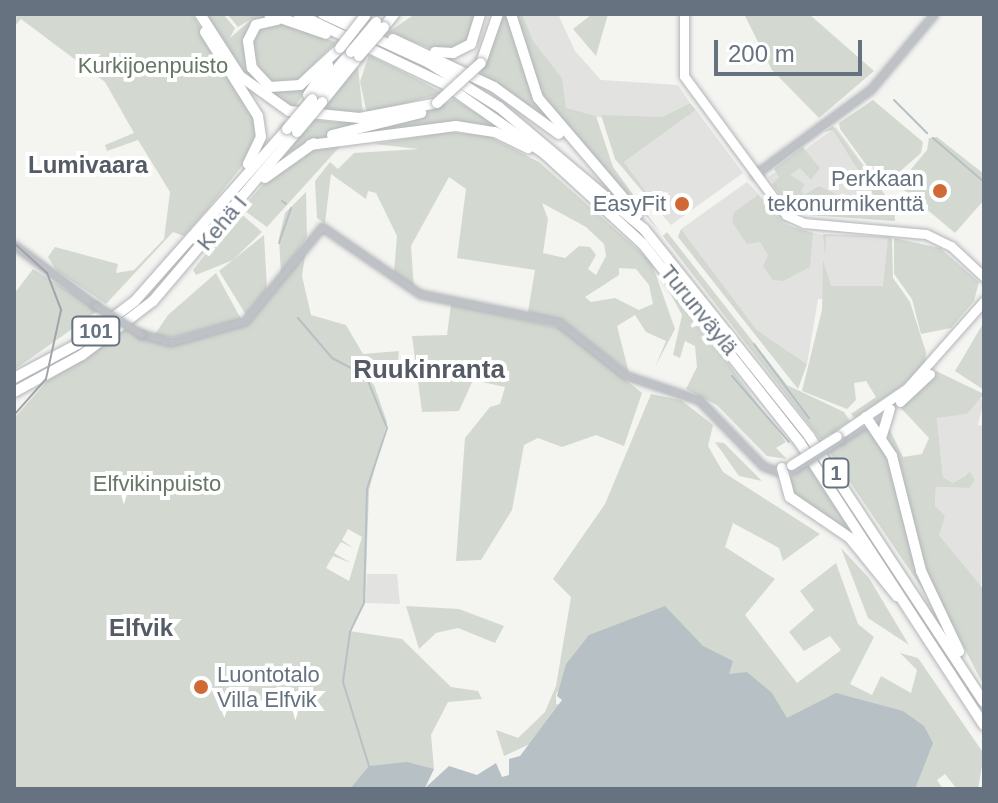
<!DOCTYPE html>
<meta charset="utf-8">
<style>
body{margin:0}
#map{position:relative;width:998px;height:803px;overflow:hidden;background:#f4f4f1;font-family:Helvetica,sans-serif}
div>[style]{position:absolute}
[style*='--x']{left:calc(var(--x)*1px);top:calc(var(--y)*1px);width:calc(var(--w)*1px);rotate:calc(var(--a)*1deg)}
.built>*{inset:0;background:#e2e3e1}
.green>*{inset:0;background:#d3d9d1}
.water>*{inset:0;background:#b7c0c5}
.stream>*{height:2px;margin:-1px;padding:0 1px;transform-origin:1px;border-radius:1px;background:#b7c0c5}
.roads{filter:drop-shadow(0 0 2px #b2b5b9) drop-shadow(0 0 2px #b2b5b9)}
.minor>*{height:7px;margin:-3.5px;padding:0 3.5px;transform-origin:3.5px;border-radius:3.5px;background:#bec1c5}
.major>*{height:9px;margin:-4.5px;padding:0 4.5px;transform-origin:4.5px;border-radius:4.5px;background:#fff}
.highway>*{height:10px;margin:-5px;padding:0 5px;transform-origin:5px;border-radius:5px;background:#fff}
.tram>*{height:2px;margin:-1px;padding:0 1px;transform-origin:1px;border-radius:1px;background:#a0a4aa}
.bridges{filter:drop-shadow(0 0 2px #b2b5b9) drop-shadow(0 0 2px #b2b5b9)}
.minor-bridge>*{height:7px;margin:-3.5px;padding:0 3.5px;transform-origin:3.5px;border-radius:3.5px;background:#bec1c5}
.major-bridge>*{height:9px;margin:-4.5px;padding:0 4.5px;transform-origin:4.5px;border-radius:4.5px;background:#fff}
.highway-bridge>*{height:10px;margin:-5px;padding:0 5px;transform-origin:5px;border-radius:5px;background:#fff}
.dots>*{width:22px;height:22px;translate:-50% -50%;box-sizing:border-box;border:4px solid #fff;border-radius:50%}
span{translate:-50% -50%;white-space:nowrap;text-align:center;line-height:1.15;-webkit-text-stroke:8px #fff;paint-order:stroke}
.shield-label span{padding:2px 6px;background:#fff;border:2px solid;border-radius:6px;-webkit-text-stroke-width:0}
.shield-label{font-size:20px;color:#66727f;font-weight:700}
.park-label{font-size:22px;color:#667765}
.poi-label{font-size:22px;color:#66727f}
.right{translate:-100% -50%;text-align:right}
.left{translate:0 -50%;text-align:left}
.street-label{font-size:22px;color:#66727f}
.neighbourhood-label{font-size:24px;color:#545b65;font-weight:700}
.quarter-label{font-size:26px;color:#545b65;font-weight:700}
.frame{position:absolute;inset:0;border:16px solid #66727f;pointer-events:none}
.scale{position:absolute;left:714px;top:40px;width:148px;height:36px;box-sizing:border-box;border:4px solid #66727f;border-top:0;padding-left:10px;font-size:24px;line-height:28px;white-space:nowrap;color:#66727f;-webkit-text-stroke:6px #fff;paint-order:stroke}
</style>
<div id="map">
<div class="built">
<div style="clip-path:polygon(522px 14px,558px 14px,575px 51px,601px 80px,678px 85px,690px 103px,662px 117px,593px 117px,566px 109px,561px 77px,532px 41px)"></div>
<div style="clip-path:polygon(696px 110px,743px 173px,671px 225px,624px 162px)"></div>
<div style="clip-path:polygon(836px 127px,894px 207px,895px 221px,798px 212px,768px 177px)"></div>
<div style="clip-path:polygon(747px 182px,791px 227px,826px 236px,889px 238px,889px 297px,818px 299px,807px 364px,757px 330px,681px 229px)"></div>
<div style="clip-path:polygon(976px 397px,984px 400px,978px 425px,984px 426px,981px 592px,939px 535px,935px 507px,936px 487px,969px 488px,967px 473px,953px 483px,943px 477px,937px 417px,967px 414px)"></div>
<div style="clip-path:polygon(367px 574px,397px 574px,400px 604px,365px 603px)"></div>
</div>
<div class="green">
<div style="clip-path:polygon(14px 14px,192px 14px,259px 125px,253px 152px,207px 210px,184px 236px,173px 232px,106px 304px,56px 270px,48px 257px,55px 247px,118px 264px,116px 273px,134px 270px,164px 239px,170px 192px,138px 140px,107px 151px,105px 145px,134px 133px,105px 82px,21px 19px,14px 27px)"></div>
<div style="clip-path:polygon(204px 14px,223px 14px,235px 28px,230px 38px,253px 18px,238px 27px,227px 14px,266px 16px,248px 29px,245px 51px,269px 89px,294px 91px,319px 72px,293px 109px,242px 75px)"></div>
<div style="clip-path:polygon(415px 14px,477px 14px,466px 46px,438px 51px,387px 33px)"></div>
<div style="clip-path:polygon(503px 14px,508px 14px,528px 85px,556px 127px,479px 75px)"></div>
<div style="clip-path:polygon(515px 14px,522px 14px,533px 41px,562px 78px,566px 108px,596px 116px,613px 167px,660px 232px,542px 98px)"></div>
<div style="clip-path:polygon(592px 14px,608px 14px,596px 56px,573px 29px)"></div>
<div style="clip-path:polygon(744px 14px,809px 14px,874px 71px,819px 118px,772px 70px)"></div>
<div style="clip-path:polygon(276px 22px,336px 42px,291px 87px,264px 80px,251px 47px,255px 31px)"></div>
<div style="clip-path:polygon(369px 55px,407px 74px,443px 93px,367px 114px,360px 82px)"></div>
<div style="clip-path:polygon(358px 67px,363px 114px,318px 114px,353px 71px)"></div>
<div style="clip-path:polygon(454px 99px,513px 136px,485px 127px,339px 136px,405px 123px)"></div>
<div style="clip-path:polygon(873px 100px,923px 142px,921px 153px,896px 175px,870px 170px,840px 129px,839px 123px)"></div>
<div style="clip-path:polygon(690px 103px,696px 110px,624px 162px,671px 225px,615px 159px,601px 115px,662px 117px)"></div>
<div style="clip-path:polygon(313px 120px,335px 122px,364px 122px,282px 155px)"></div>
<div style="clip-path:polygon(833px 126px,894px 207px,895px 221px,807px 215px,790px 208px,772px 184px,779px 177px,774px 169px,803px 147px,820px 168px,811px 180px,800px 168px,790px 175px,805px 184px,801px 191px,804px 195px,819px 186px,860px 206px,878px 202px,833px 130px,824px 132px)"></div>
<div style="clip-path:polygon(evenodd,448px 132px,488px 136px,539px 162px,651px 261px,675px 329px,655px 367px,666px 341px,646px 332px,635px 315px,617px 326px,629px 373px,565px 323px,528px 312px,535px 270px,457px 258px,466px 189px,449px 177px,411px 246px,414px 289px,394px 272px,397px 236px,376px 193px,368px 191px,366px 199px,331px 174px,325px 223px,317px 218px,315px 181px,330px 162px,338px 169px,354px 153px,419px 149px,374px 144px,448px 132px,542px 203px,586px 227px,604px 244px,606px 256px,596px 275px,588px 269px,596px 255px,590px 247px,579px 246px,565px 258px,543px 253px,548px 219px,542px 203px,448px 132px,619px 268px,636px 269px,649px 285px,653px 304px,639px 310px,615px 298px,591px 302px,585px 297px,619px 275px,619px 268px)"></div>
<div style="clip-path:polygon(937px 137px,984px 174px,984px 200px,955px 233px,898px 185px,927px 150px,929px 138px)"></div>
<div style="clip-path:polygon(344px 142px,267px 227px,242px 209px,265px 182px,312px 148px)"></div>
<div style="clip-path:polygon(306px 192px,307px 237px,281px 274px,279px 238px,285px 213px)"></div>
<div style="clip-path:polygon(758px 195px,784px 224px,813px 233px,810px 267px,783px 281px,773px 280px,763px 266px,768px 255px,760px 242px,747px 244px,732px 222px,734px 212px)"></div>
<div style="clip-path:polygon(239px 212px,262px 232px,233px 260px,196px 275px,193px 270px)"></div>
<div style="clip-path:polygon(681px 229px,757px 330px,807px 364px,798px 389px,678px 237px)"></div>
<div style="clip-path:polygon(667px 232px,787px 385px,844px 412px,850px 421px,821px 440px,663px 236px)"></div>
<div style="clip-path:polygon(823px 234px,889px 237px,892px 238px,893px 278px,910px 302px,926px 352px,925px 363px,903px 385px,855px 418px,851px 414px,876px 397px,866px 381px,854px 383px,856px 400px,847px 409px,802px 391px,822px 310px,823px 260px,831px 286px,883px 286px,888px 238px,826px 236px,825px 256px)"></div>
<div style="clip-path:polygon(264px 235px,267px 289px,246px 315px,219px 271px)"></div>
<div style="clip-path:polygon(894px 238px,940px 248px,979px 282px,974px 301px,951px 328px,921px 334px,912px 299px,894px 274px)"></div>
<div style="clip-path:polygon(evenodd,307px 243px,302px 276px,311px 315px,346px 325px,363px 354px,399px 351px,398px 362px,354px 366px,374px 385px,387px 422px,369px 490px,365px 603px,349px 631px,402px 639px,451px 687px,478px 691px,482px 699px,448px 702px,431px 735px,434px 769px,427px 778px,382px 789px,14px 789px,14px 418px,46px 382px,128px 329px,165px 345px,252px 320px,307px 243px,348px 529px,362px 537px,349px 581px,326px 568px,333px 556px,351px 563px,334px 553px,341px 542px,353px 548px,342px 540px,348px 529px)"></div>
<div style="clip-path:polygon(654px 263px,786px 442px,776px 448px,787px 459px,767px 456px,717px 405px,686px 389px,697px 367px,695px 346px,685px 341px,680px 358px,673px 355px,682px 315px)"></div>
<div style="clip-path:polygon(33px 269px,99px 310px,14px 370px,14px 294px)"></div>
<div style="clip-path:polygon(216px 273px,241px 319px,175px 337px,153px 337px,168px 315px)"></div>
<div style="clip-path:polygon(451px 304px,561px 328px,642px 393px,624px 446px,596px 435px,562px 447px,538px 438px,524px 445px,512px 510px,481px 560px,456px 561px,465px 438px,490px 407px,500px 404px,505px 387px,473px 380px,459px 411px,422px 412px,412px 336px,447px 335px)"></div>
<div style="clip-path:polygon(984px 322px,984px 390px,955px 371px)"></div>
<div style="clip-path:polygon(936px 371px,984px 394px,967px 414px,937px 418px,943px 477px,953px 483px,970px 472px,975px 480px,969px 488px,936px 487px,935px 506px,945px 516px,939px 535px,984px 590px,984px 686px,931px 584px,886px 434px,891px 413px,897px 408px,889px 428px,903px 457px,922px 454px,929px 438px,899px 406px)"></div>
<div style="clip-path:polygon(651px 394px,681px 400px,713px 425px,708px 446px,723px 472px,820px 534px,783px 561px,779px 548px,733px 523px,725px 547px,775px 579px,745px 615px,797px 683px,841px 650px,830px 636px,804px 651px,789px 632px,814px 610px,800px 591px,836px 563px,858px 624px,874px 637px,850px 684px,872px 695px,881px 676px,911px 693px,917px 670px,900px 653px,918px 658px,984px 754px,978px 789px,957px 789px,945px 774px,937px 780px,943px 789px,915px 789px,930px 748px,883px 706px,816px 725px,564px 684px,556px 694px,556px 704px,561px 705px,534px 742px,504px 756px,496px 730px,518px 738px,545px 712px,556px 686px,571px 597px,553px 579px,605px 504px)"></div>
<div style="clip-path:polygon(870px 423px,885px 448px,930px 600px,829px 451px)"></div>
<div style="clip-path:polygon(715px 442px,724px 443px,762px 481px,739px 476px)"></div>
<div style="clip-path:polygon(810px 463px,873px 559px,832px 519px,792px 494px,788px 476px)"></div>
<div style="clip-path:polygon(841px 548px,869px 578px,909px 645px,868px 618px)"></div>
<div style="clip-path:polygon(406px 606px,459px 609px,504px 626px,495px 643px,458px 628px,436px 633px,419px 649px)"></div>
</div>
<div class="water">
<div style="clip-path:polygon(665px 606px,703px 646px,733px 661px,729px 674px,747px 672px,772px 693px,787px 718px,836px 693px,903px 711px,924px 726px,933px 743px,915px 789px,350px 789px,369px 766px,407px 762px,434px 769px,425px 788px,449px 766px,477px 775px,496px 763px,502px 777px,509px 775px,509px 759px,520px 756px,562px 700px,557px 696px,566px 664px,589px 635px)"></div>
</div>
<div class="stream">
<div style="--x:894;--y:100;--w:47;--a:45"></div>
<div style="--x:933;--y:138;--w:67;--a:40.8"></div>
<div style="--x:282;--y:201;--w:5;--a:37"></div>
<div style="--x:279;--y:243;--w:37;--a:-71"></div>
<div style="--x:298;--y:318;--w:52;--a:49.6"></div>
<div style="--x:332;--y:358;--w:38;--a:28"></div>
<div style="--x:366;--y:376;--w:56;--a:68"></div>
<div style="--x:387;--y:428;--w:64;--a:108.2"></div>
<div style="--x:367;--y:489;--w:114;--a:91.5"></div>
<div style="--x:364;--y:603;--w:32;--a:116"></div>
<div style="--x:350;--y:632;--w:50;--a:98"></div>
<div style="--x:343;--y:682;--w:88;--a:72.8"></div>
<div style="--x:754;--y:344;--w:92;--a:53.4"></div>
<div style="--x:732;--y:376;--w:87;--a:49.2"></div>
</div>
<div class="roads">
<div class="minor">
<div style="--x:754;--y:175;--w:145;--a:-36.3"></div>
<div style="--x:871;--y:89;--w:98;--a:-50"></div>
<div style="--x:14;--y:245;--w:102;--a:36.6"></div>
<div style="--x:141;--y:334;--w:31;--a:15"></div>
<div style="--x:171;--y:342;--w:77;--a:-15.8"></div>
<div style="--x:245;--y:321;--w:122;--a:-50.7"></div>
<div style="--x:322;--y:227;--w:119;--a:34.4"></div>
<div style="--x:420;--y:294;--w:141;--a:11.5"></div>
<div style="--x:558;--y:322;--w:85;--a:38.3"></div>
<div style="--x:625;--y:375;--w:78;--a:18.7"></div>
<div style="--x:699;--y:400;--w:92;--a:45.9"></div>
<div style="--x:763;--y:466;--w:22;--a:21"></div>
<div style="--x:840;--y:440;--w:59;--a:-31.8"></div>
</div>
<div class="major">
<div style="--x:684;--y:14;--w:62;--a:90"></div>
<div style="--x:684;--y:76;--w:172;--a:53.7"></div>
<div style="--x:786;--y:215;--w:20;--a:24"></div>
<div style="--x:804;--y:223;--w:122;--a:5.2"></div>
<div style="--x:926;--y:234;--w:28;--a:26"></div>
<div style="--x:951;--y:246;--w:45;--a:43.2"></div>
<div style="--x:900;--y:402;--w:41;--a:-43"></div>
<div style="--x:837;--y:436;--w:85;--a:-34.4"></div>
<div style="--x:907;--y:388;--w:116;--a:-48.5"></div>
</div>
<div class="highway">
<div style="--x:200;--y:14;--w:74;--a:57.2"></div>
<div style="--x:240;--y:76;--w:60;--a:35.5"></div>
<div style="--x:289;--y:111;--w:71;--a:5.6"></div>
<div style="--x:360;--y:118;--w:78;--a:-11"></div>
<div style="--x:269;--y:14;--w:60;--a:19.3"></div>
<div style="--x:298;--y:14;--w:164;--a:25.6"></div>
<div style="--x:446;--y:85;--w:121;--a:34.9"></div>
<div style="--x:545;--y:154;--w:133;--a:42.6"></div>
<div style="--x:643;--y:244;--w:253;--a:51.7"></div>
<div style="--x:800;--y:443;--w:337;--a:56.9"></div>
<div style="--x:323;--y:14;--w:117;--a:24.8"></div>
<div style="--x:429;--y:63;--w:83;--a:32.2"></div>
<div style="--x:499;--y:107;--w:189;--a:40.1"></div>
<div style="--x:644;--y:229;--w:265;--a:51.4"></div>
<div style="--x:809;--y:436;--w:318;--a:56.7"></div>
<div style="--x:342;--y:14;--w:41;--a:25.9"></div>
<div style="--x:511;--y:14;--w:88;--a:72.2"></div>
<div style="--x:538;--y:98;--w:153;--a:49.5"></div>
<div style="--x:277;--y:20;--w:22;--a:167"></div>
<div style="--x:256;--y:25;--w:18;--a:117"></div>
<div style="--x:248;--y:41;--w:27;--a:82"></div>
<div style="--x:252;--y:68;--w:26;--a:47"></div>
<div style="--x:270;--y:87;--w:30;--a:-4"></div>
<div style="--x:300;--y:85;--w:53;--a:-42.7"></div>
<div style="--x:384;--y:27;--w:16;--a:-52"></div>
<div style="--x:205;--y:32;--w:99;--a:57.8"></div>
<div style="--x:258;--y:116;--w:21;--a:82"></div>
<div style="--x:261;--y:137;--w:30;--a:116"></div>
<div style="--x:393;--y:39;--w:112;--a:25.4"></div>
<div style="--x:494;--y:87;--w:80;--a:35.9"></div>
<div style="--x:435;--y:52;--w:18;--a:3"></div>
<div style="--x:453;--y:53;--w:20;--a:-27"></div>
<div style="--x:471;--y:44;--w:31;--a:-73"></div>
<div style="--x:481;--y:63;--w:52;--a:-70.9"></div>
<div style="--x:308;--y:95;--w:36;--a:-56"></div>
<div style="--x:312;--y:99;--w:61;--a:-50.3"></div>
<div style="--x:322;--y:102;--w:59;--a:-51.2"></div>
<div style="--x:332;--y:135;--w:92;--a:-13.9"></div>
<div style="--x:310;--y:145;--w:147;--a:-7.4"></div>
<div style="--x:456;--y:126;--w:39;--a:9"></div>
<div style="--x:495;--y:132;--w:37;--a:26"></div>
<div style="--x:265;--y:178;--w:60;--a:-35.5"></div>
<div style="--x:14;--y:378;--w:72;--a:-28"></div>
<div style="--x:78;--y:344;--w:71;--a:-37"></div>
<div style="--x:135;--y:301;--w:230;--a:-48.5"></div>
<div style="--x:14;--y:392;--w:77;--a:-28.6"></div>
<div style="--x:82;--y:355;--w:89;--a:-37.3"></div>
<div style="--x:153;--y:301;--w:222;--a:-49.6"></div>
<div style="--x:866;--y:417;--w:47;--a:56.3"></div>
<div style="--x:892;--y:456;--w:119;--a:75.8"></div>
<div style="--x:921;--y:571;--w:89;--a:64.6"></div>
<div style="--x:882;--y:435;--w:27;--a:-73"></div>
<div style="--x:782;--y:468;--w:30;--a:75"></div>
<div style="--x:790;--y:497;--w:73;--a:34.3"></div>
<div style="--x:850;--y:538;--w:75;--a:51"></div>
</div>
</div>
<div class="tram">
<div style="--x:14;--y:243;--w:45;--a:42.3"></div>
<div style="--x:47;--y:273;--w:40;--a:69"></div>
<div style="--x:61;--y:310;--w:71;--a:102.3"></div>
<div style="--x:46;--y:379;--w:48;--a:131.6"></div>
</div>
<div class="bridges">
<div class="minor-bridge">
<div style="--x:96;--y:306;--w:53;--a:31.9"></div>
<div style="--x:793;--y:470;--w:56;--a:-32.6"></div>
</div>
<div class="major-bridge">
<div style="--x:791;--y:465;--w:54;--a:-32.2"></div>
</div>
<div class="highway-bridge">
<div style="--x:340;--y:48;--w:41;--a:-52"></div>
<div style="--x:351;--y:52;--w:39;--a:-50"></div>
<div style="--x:359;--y:56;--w:38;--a:-49"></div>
<div style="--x:437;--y:103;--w:59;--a:-42.3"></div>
<div style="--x:287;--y:129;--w:39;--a:-50"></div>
<div style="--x:297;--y:132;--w:39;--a:-50"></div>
</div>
</div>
<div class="dots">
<div style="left:940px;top:191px;background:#cf6936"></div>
<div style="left:682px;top:204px;background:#cf6936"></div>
<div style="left:201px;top:687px;background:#cf6936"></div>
</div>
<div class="shield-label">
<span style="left:96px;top:331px">101</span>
<span style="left:836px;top:473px">1</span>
</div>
<div class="park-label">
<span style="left:153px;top:66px">Kurkijoenpuisto</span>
<span style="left:157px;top:484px">Elfvikinpuisto</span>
</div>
<div class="poi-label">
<span class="right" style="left:924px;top:191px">Perkkaan<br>tekonurmikenttä</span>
<span class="right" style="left:666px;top:204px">EasyFit</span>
<span class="left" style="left:217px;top:687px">Luontotalo<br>Villa Elfvik</span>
</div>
<div class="street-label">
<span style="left:222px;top:223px;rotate:-50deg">Kehä I</span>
<span style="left:699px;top:310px;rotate:51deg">Turunväylä</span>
</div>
<div class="neighbourhood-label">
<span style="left:88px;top:165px">Lumivaara</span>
<span style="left:141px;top:628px">Elfvik</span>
</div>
<div class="quarter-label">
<span style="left:429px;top:370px">Ruukinranta</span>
</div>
<div class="frame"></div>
<div class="scale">200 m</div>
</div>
